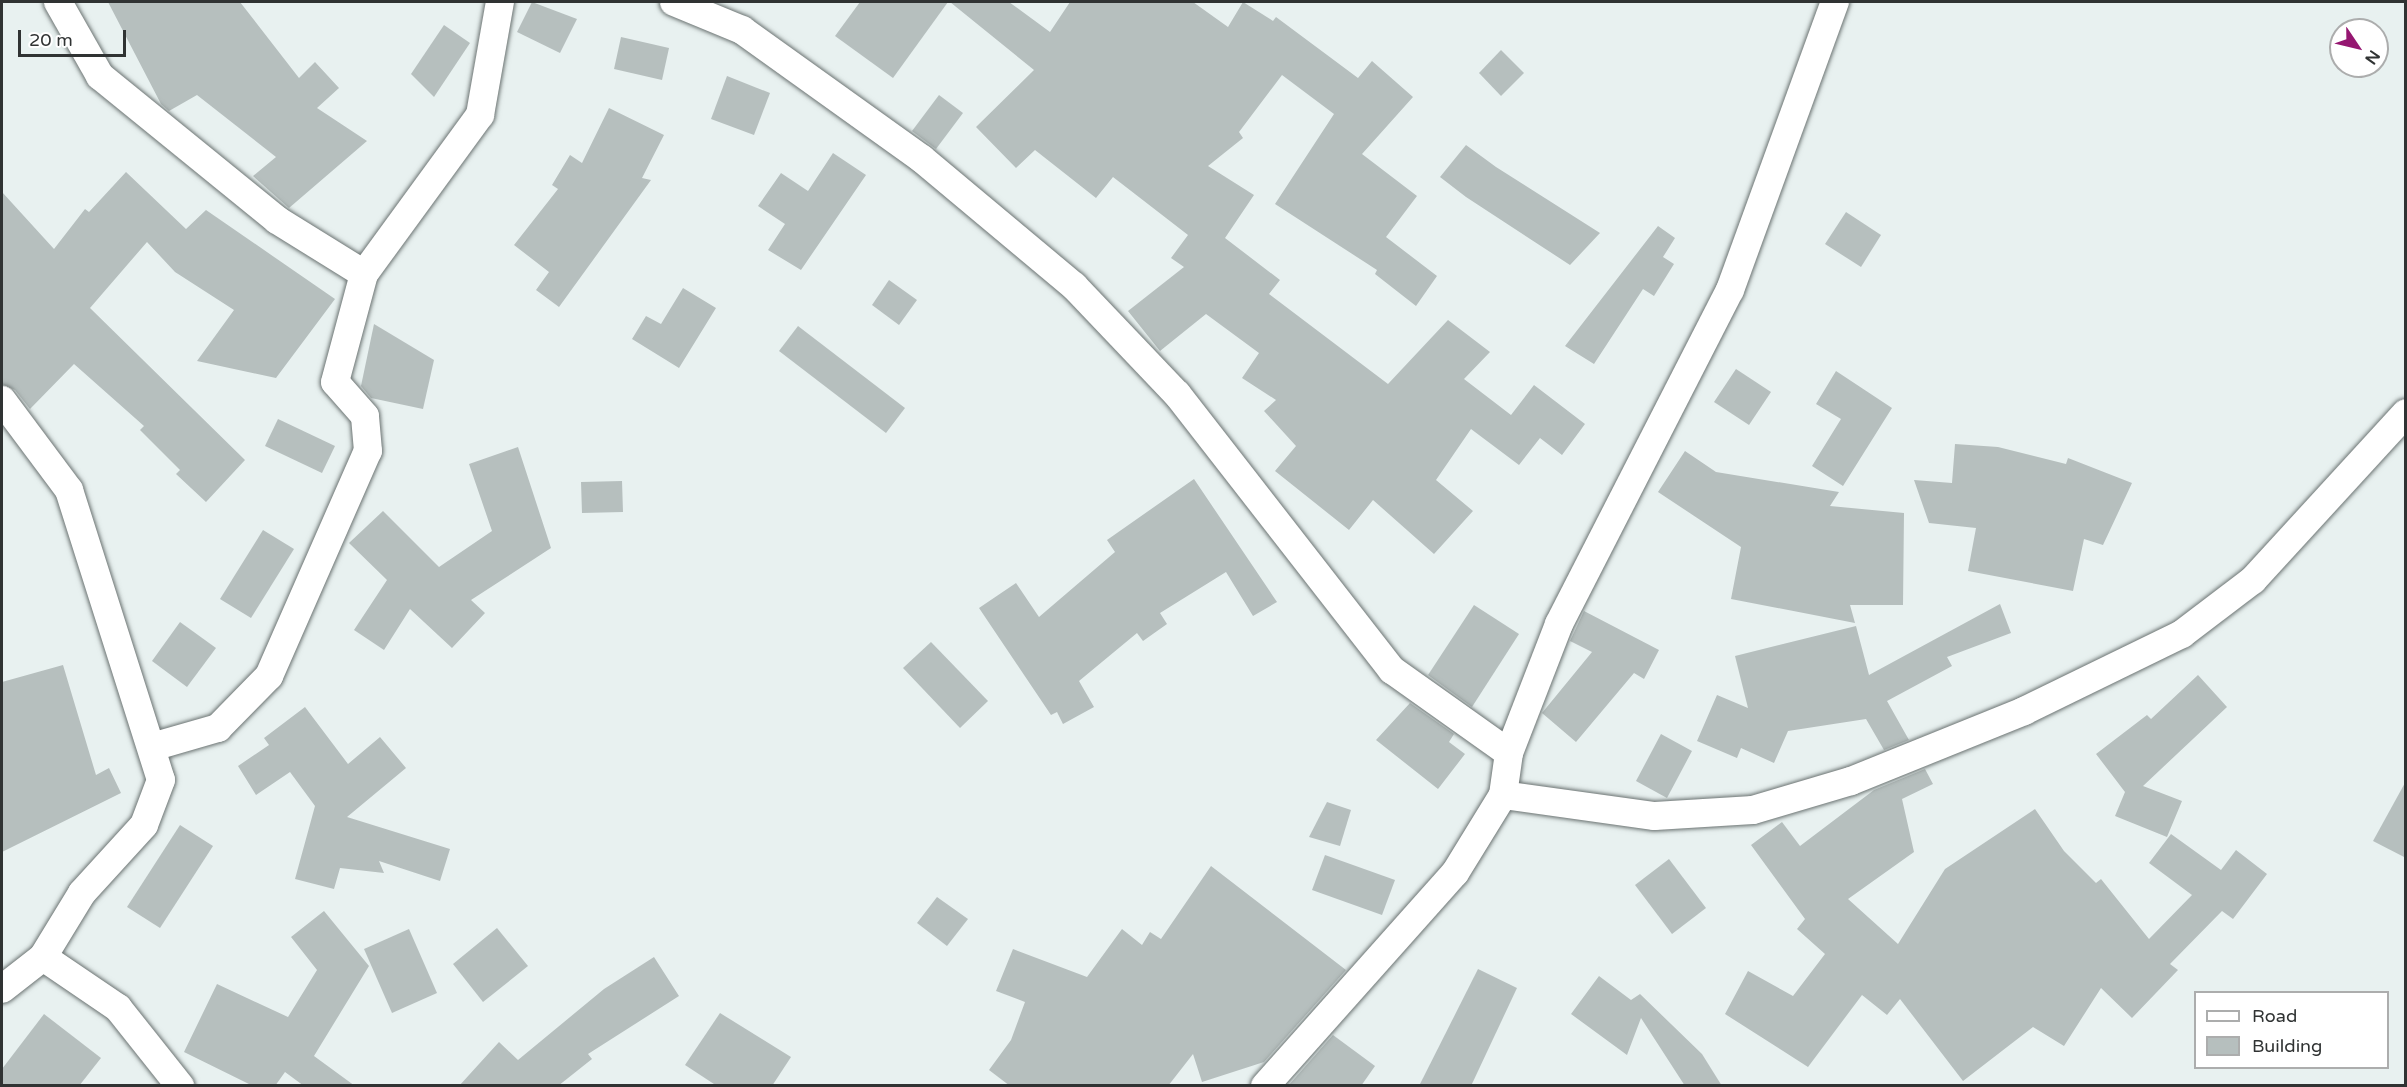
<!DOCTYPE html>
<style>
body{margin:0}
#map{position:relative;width:2407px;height:1087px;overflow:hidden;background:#e8f1f0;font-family:"Varela Round",sans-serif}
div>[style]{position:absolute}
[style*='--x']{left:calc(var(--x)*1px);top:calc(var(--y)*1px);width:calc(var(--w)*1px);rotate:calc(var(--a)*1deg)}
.building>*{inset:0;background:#b6bfbe}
.roads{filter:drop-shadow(0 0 2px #6b7372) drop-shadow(0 0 2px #6b7372)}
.street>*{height:28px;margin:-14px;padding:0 14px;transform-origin:14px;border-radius:14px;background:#fff}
span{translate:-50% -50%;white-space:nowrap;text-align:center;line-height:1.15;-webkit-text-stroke:5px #fff;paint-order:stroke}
.frame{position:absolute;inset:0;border:3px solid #303333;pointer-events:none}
.legend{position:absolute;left:2194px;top:991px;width:195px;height:78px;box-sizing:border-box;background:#fff;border:2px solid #acadad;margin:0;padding:8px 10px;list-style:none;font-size:18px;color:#303333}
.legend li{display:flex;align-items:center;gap:12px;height:30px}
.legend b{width:30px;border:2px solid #acadad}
.north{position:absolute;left:2329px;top:18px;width:60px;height:60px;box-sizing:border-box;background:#fff;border:2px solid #acadad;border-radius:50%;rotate:125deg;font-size:16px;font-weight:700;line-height:24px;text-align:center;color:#303333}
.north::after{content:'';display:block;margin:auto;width:21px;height:27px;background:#951771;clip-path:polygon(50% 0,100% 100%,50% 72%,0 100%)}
.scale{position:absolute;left:18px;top:30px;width:108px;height:27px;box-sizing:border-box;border:3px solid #303333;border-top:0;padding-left:8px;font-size:18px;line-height:21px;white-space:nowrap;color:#303333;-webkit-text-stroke:4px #fff;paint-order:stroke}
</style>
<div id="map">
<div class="building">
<div style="clip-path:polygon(108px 2px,240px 2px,299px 78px,315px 62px,339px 88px,317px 108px,367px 141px,289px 208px,253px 176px,276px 157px,197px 95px,169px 111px,161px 104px)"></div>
<div style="clip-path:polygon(532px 2px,577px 19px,560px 53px,517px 32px)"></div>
<div style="clip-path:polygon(860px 2px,948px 2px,893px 78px,835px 36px)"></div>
<div style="clip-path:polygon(950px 2px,1009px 2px,1050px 32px,1070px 2px,1193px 2px,1228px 27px,1243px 2px,1273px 21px,1276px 17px,1358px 78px,1372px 61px,1413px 97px,1362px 154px,1417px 196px,1386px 237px,1437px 276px,1416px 306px,1375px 274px,1377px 270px,1275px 204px,1334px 114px,1282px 75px,1239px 132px,1243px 138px,1208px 166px,1254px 195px,1225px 238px,1280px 280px,1269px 294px,1388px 384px,1448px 320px,1490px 352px,1464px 379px,1511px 415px,1534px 385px,1585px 424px,1562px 455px,1540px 438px,1519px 465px,1471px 429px,1436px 480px,1473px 511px,1434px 554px,1373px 500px,1349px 530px,1275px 471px,1296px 446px,1264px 411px,1276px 400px,1242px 378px,1259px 353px,1206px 314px,1160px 351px,1128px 311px,1184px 267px,1171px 258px,1188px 235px,1113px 177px,1096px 198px,1035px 150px,1016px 168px,976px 127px,1034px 70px)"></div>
<div style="clip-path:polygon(444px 25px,470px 43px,434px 97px,411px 74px)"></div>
<div style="clip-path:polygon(621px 37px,669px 48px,662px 80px,614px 69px)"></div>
<div style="clip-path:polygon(1501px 50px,1524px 73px,1501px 96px,1479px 73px)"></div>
<div style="clip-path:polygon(727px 76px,770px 93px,754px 135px,711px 119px)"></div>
<div style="clip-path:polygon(939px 95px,963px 113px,936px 149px,912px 131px)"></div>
<div style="clip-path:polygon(609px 108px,664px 135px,642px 178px,651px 180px,559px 307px,536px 290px,549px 272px,514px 245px,558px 189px,552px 185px,570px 155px,582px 163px)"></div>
<div style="clip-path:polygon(1466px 145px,1496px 167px,1600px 233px,1570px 265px,1466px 197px,1440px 177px)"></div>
<div style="clip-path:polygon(833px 153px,866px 175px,801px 270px,768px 250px,785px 224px,758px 206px,781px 173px,808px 191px)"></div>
<div style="clip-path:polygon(126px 172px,186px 229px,206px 210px,335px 299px,276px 378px,197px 361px,234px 310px,175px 272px,147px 242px,90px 308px,245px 460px,206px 502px,176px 474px,180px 470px,140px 430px,144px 426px,74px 364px,30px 409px,15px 390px,2px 384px,2px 192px,54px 249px,85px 209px,89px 212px)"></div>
<div style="clip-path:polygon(1846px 212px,1881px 235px,1861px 267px,1825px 244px)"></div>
<div style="clip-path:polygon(1658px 226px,1675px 238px,1663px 257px,1674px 264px,1654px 296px,1643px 289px,1594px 364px,1565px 346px)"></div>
<div style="clip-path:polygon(889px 280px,917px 300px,899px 325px,872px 305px)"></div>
<div style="clip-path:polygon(683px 288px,716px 308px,679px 368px,632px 339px,646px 316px,661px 324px)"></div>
<div style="clip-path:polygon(374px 324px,434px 360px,423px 409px,371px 398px,361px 386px)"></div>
<div style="clip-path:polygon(798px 326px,905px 408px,886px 433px,779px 351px)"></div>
<div style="clip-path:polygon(1736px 369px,1771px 392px,1749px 425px,1714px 402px)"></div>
<div style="clip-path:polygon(1836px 371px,1892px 408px,1843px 486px,1812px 466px,1841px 419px,1816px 404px)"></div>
<div style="clip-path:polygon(278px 419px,335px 446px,322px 473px,265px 446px)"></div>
<div style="clip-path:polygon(1955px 444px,1998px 447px,2066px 464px,2068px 458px,2132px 483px,2103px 545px,2084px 539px,2073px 591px,1968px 571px,1976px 528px,1929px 523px,1914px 480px,1952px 483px)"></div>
<div style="clip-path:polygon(518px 447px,551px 548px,471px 600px,485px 613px,452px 648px,410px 609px,384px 650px,354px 630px,387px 580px,349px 543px,383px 511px,439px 567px,492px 531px,469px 464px)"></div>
<div style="clip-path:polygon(1685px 451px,1716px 472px,1839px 492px,1830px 506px,1904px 513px,1903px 605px,1850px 605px,1855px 623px,1731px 599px,1741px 547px,1658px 492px)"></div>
<div style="clip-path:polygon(1194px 479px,1277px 602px,1253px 616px,1226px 572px,1160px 613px,1167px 624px,1143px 641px,1137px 633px,1079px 681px,1094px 707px,1063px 724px,1057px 712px,1051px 715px,979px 608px,1016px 583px,1039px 617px,1115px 552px,1107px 540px)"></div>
<div style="clip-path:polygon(622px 481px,623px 512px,582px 513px,581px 482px)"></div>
<div style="clip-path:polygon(263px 530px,294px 549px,251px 618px,220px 599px)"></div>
<div style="clip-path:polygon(2000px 604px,2011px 633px,1947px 657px,1952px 666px,1887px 701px,1909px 740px,1884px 750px,1866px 719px,1788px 731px,1774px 763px,1741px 748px,1737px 758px,1697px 741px,1717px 695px,1748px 708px,1735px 656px,1856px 626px,1869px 675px)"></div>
<div style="clip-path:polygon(1474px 605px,1519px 634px,1472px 707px,1428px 675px)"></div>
<div style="clip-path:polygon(1584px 611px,1659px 650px,1644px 679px,1634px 673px,1576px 742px,1542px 713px,1592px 652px,1570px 641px)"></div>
<div style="clip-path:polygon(180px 622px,216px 648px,187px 687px,152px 661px)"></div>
<div style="clip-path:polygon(931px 642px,988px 701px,960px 728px,903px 668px)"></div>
<div style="clip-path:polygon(63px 665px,96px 775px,109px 768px,121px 793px,2px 852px,2px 682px)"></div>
<div style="clip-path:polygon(2198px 675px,2227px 707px,2143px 786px,2182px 801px,2167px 837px,2115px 816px,2125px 792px,2096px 754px,2147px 715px,2151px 719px)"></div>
<div style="clip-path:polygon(1410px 703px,1454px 734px,1449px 742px,1465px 754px,1438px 789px,1376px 740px)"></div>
<div style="clip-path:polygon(305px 707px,348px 764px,380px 737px,406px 768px,347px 817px,450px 849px,440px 881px,379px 861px,384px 873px,340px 868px,334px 889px,295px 879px,315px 806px,290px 772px,256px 795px,238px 766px,269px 745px,264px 738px)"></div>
<div style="clip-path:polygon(1661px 734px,1692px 751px,1667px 798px,1636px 781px)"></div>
<div style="clip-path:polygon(1925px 769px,1933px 784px,1902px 799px,1914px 852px,1848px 899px,1898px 944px,1945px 869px,2035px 809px,2064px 851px,2096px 883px,2101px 879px,2149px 939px,2192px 895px,2149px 863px,2171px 834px,2221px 870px,2236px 850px,2267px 874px,2233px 919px,2222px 911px,2170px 964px,2178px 970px,2132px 1018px,2101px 988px,2064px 1046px,2033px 1027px,1963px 1081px,1900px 999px,1887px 1015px,1862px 995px,1808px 1067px,1725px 1014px,1748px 971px,1793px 996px,1825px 954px,1797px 929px,1805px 919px,1751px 845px,1782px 822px,1800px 846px,1874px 790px)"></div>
<div style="clip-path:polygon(2406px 781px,2406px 858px,2373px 841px)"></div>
<div style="clip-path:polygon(1327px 802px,1351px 810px,1340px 846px,1309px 837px)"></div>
<div style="clip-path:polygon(180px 825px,213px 846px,160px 928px,127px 907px)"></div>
<div style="clip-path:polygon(1325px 855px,1395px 880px,1382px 915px,1312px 890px)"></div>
<div style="clip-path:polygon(1669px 859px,1706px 908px,1672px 934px,1635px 885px)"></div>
<div style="clip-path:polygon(1211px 866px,1346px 970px,1264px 1062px,1202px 1082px,1193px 1054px,1168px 1086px,1010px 1086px,989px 1070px,1011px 1040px,1025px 1002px,996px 991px,1013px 949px,1087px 977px,1122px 929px,1142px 945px,1150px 932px,1161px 939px)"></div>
<div style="clip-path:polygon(937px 897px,968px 919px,947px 946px,917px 923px)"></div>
<div style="clip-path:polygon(324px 911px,369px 966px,314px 1056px,355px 1086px,304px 1086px,285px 1072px,275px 1086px,253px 1086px,184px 1052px,217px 984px,288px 1017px,317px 970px,291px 937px)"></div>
<div style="clip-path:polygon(497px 928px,528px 966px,483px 1002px,453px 964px)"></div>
<div style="clip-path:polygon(409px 929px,437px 993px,392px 1013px,364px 949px)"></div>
<div style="clip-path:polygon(654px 957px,679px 996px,588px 1054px,592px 1059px,558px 1086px,459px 1086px,499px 1042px,518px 1060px,604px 989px)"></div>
<div style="clip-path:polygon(1478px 969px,1517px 988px,1471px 1086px,1419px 1086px)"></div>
<div style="clip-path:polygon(1599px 976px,1631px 1000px,1640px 994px,1702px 1054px,1722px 1086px,1685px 1086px,1641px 1018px,1627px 1055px,1571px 1014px)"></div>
<div style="clip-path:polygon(720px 1013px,791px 1057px,772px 1086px,717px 1086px,685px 1065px)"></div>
<div style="clip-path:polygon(44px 1014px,101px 1058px,79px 1086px,2px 1086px,2px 1069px)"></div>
<div style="clip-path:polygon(1333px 1035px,1375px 1066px,1361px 1086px,1288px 1086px)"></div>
</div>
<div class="roads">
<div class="street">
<div style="--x:58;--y:2;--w:85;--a:60.4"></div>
<div style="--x:100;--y:76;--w:228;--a:39.1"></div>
<div style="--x:277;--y:220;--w:102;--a:31.8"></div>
<div style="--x:674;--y:2;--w:74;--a:22.4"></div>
<div style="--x:742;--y:30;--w:221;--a:35.6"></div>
<div style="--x:922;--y:159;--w:198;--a:39.9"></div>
<div style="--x:1074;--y:286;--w:149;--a:46.4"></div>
<div style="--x:1177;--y:394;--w:350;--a:52.1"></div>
<div style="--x:1392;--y:670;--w:143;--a:35.4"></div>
<div style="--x:2;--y:400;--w:112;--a:53.3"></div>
<div style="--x:69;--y:490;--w:304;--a:72.4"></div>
<div style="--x:161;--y:780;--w:48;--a:110.7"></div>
<div style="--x:144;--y:825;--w:92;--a:132.4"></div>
<div style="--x:82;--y:893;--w:75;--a:121.4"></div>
<div style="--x:43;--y:957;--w:52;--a:142"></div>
<div style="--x:152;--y:747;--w:69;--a:-16.1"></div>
<div style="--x:218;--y:728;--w:73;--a:-45.6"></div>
<div style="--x:269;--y:676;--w:246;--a:-66.3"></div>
<div style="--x:368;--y:451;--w:35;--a:-95"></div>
<div style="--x:365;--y:416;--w:45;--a:-131.4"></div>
<div style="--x:335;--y:382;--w:112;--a:-75"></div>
<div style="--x:364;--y:274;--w:197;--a:-53.9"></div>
<div style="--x:480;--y:115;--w:115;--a:-80"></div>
<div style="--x:1503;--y:795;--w:153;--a:7.9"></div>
<div style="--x:1655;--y:816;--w:98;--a:-3.5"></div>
<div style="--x:1753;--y:810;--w:102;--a:-16.5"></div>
<div style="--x:1851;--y:781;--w:187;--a:-22"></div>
<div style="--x:2024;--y:711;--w:176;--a:-26"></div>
<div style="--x:2182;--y:634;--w:89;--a:-37.3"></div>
<div style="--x:2253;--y:580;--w:226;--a:-47.5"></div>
<div style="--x:43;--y:957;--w:91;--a:34.2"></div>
<div style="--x:118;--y:1008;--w:100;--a:51.5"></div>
<div style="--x:1265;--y:1086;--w:285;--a:-48.3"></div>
<div style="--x:1455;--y:873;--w:92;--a:-58.4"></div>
<div style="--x:1503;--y:795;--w:42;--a:-81.9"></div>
<div style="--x:1509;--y:753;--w:138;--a:-68.8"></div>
<div style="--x:1559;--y:624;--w:375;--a:-62.9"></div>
<div style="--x:1730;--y:290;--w:307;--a:-70"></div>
</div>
</div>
<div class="frame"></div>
<ul class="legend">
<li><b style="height:8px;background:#fff"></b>Road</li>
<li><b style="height:16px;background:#b6bfbe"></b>Building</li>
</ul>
<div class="north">N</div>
<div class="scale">20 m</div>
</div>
